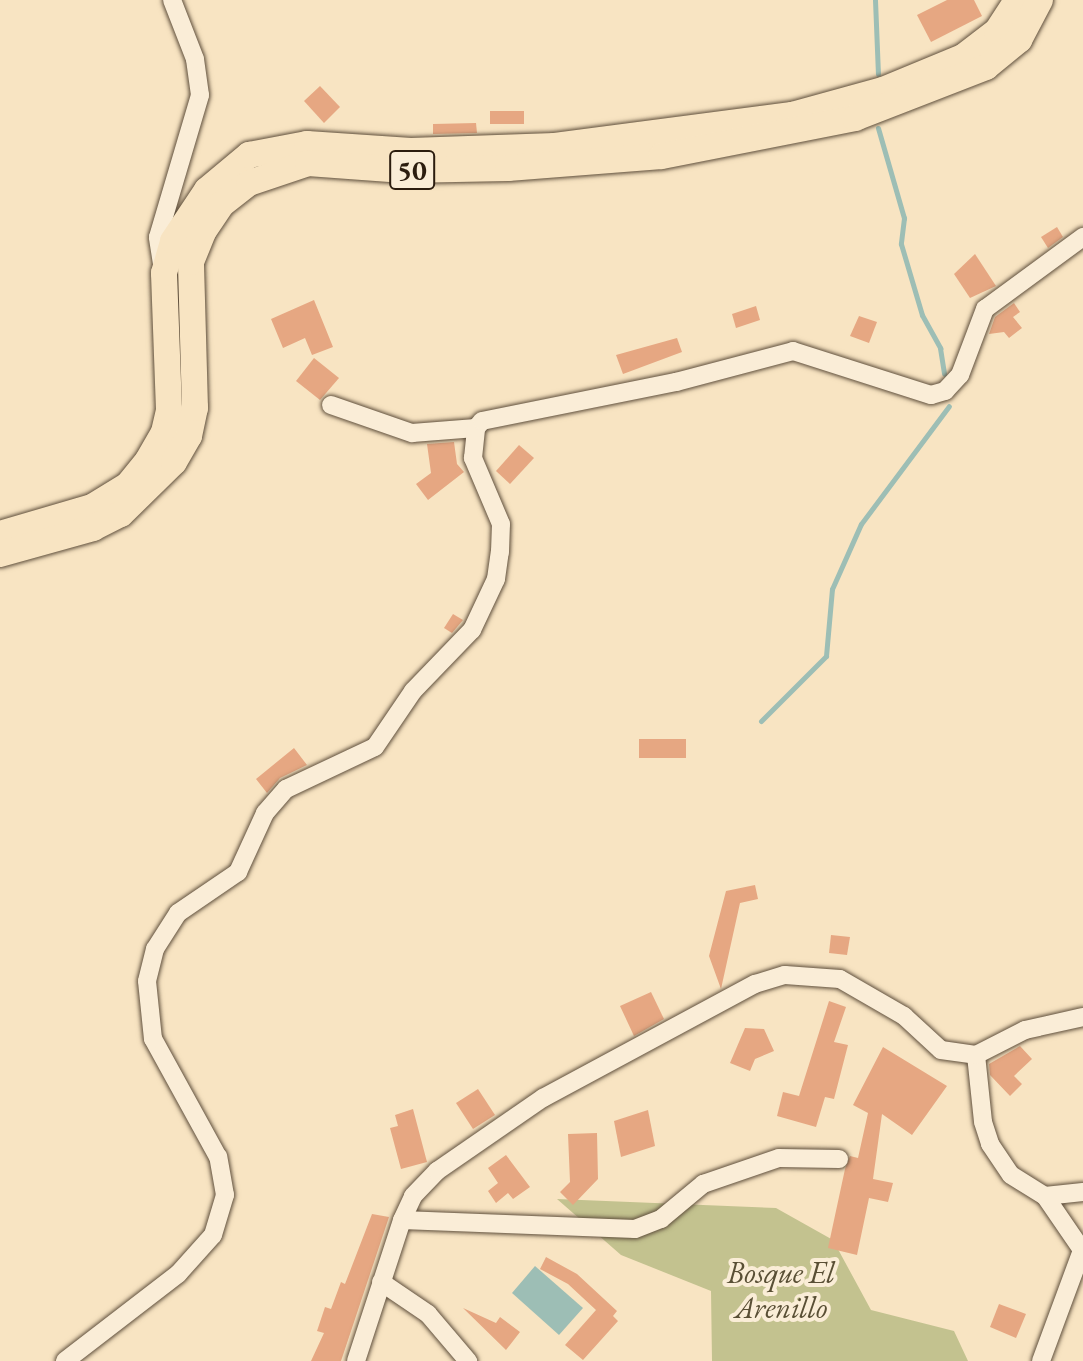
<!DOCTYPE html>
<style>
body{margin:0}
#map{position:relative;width:1083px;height:1361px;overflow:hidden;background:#f8e4c2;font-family:"EB Garamond",serif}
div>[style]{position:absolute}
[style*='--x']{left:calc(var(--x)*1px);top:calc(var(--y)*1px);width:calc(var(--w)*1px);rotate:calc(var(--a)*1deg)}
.green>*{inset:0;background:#c3c28f}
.water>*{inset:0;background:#9dbeb5}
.stream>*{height:5px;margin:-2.5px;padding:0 2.5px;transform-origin:2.5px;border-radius:2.5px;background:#9dbeb5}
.building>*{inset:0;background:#e6a782}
.roads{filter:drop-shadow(0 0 2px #5f4f3c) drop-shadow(0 0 2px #5f4f3c)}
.minor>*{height:18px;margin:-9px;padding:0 9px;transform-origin:9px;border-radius:9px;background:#faedd7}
.highway>*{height:26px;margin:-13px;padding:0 13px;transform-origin:13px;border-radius:13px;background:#f8e4c2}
span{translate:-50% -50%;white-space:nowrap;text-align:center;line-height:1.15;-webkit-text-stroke:8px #faedd7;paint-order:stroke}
.shield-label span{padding:2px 6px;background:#faedd7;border:2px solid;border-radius:6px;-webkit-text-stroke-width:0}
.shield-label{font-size:28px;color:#2c1d0f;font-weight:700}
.park-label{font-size:30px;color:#594f35;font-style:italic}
</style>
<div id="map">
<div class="green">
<div style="clip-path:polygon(557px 1199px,776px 1208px,833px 1240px,871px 1310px,954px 1331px,968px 1361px,712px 1361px,711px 1291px,621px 1255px)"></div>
</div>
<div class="water">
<div style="clip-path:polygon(535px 1266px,583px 1308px,559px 1335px,512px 1293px)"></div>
</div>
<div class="stream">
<div style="--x:875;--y:0;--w:74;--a:87.7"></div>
<div style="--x:878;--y:128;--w:94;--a:73.9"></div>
<div style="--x:904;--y:218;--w:26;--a:97"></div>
<div style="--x:901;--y:244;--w:74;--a:73.5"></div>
<div style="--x:922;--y:315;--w:38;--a:61"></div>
<div style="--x:940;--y:348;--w:26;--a:81"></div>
<div style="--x:761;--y:721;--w:92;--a:-45"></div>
<div style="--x:826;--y:656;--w:67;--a:-84.9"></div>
<div style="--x:832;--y:589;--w:71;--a:-66"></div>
<div style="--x:861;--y:524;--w:147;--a:-53.3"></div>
</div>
<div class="building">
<div style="clip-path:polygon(947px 0,974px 0,982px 16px,931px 42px,917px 15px)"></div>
<div style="clip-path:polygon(320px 86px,340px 107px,324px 123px,304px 101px)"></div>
<div style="clip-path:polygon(490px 111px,524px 111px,524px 124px,490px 124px)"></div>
<div style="clip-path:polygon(476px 123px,477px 133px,433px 134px,433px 124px)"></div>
<div style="clip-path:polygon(1057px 227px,1063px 237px,1048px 248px,1041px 237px)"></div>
<div style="clip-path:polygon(975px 254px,996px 286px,970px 298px,954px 274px)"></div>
<div style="clip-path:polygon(314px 300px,333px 347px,312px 355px,305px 338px,283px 348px,271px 319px)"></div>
<div style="clip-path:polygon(1014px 303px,1020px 312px,1013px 317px,1022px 328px,1009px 338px,1004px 332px,989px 334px,995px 317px)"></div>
<div style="clip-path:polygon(756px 306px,760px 320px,736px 328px,732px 314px)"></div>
<div style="clip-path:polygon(859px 316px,877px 322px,869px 343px,850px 336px)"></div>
<div style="clip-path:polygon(677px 338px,682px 352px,623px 374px,616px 355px)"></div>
<div style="clip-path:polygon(314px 358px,339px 378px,320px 400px,296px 381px)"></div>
<div style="clip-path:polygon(454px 442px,457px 464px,464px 472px,428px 500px,416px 484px,431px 473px,427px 444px)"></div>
<div style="clip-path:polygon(519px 445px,534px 458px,510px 484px,496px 471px)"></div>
<div style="clip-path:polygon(453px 614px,463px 620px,452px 633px,444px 628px)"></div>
<div style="clip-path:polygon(639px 739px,686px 739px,686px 758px,639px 758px)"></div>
<div style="clip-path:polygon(294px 748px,307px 765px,280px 778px,267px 793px,256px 779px)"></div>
<div style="clip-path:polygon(755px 885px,758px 899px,740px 903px,721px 989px,709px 956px,726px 891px)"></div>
<div style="clip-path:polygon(831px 935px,850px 937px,847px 955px,829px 953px)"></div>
<div style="clip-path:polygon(651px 992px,664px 1019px,634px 1036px,620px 1006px)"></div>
<div style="clip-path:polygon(829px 1001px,846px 1007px,834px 1042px,848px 1045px,834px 1099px,825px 1097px,816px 1127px,777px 1116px,783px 1092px,799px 1096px)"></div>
<div style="clip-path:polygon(745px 1028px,764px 1029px,774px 1051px,755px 1059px,750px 1071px,730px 1063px)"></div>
<div style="clip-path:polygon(1020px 1046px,1032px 1059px,1014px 1076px,1022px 1084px,1010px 1096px,990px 1075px,989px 1064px)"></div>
<div style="clip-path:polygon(883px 1047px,947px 1086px,912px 1135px,882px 1114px,873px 1179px,893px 1183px,888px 1202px,869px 1198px,857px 1255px,828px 1248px,845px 1169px,850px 1156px,858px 1158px,868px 1113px,853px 1105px)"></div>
<div style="clip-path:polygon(478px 1089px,495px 1115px,473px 1129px,456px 1103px)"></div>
<div style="clip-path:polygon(413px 1109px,427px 1162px,401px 1169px,390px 1128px,398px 1126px,395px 1115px)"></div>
<div style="clip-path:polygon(648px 1110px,655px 1146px,621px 1157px,614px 1121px)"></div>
<div style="clip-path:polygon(597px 1133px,598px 1179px,573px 1205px,560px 1192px,570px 1182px,568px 1134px)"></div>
<div style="clip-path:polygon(506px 1155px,530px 1187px,513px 1199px,508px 1193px,496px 1203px,488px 1191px,498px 1183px,488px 1168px)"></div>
<div style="clip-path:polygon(372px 1214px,389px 1217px,341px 1361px,311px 1361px,324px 1333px,317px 1331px,325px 1307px,331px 1309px,341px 1282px,345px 1284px)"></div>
<div style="clip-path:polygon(546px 1257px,577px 1274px,617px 1311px,613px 1316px,618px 1321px,583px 1360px,565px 1345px,596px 1310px,568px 1284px,540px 1269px)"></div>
<div style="clip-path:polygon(999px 1304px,1026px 1314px,1016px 1338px,990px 1327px)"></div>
<div style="clip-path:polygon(463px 1308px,496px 1323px,500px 1317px,520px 1332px,506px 1350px)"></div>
</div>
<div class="roads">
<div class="minor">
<div style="--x:163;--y:270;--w:33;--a:-99"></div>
<div style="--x:158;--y:237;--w:148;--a:-73.5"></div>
<div style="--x:200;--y:95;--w:36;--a:-98"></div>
<div style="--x:195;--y:59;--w:63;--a:-111.3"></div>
<div style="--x:331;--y:405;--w:86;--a:19.1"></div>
<div style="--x:412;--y:433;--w:64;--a:-4.5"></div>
<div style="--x:976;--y:1055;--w:67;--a:84"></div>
<div style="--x:983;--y:1122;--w:23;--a:72"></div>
<div style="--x:990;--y:1144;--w:37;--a:56"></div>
<div style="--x:1011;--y:1175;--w:40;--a:32"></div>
<div style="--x:1045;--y:1196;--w:38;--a:-6"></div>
<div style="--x:402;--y:1220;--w:233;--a:2.2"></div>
<div style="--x:635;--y:1229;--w:28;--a:-21"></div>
<div style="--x:661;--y:1219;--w:55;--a:-39.8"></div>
<div style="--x:703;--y:1184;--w:80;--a:-18.9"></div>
<div style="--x:779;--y:1158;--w:60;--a:1"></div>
<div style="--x:381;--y:1282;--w:57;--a:34.2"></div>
<div style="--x:428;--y:1314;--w:62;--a:49.6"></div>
<div style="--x:65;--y:1361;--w:143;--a:-37.6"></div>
<div style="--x:178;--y:1274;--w:52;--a:-48.1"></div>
<div style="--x:213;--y:1235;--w:42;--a:-73.3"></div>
<div style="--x:225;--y:1195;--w:39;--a:-100"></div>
<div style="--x:218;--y:1157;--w:135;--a:-118.8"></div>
<div style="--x:153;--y:1039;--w:58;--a:-95.9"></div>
<div style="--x:147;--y:981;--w:33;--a:-76"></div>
<div style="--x:155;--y:949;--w:43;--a:-57.4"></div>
<div style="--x:178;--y:913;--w:73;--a:-34.3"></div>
<div style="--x:238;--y:872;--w:65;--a:-65.4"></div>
<div style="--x:265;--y:813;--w:32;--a:-49"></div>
<div style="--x:286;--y:789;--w:98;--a:-25.3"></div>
<div style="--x:375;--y:747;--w:68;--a:-55.8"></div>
<div style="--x:413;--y:691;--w:85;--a:-46"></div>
<div style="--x:472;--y:630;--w:56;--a:-64.8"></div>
<div style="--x:496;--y:579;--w:27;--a:-82"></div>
<div style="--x:500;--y:552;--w:28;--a:-88"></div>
<div style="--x:501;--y:524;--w:72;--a:-113"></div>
<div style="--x:473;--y:458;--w:30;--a:-84"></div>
<div style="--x:476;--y:428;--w:9;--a:-49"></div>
<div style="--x:482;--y:421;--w:198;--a:-11.4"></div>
<div style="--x:676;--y:382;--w:121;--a:-14.8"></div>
<div style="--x:793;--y:351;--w:145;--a:17.7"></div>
<div style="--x:931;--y:395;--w:15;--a:-16"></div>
<div style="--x:945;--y:391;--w:22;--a:-47"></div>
<div style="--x:960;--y:375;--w:71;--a:-69.3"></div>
<div style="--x:985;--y:309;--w:122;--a:-36.3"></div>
<div style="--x:356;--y:1361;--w:148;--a:-71.9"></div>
<div style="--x:402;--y:1220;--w:26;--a:-65"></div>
<div style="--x:413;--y:1196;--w:35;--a:-46"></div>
<div style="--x:437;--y:1171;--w:129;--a:-34.6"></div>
<div style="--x:543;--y:1098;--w:241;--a:-28.3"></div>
<div style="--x:755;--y:984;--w:31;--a:-17"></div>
<div style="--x:785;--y:975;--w:55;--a:4.2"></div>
<div style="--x:840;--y:979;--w:74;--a:30"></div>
<div style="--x:904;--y:1016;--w:50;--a:42.6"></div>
<div style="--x:941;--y:1050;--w:35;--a:8"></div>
<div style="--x:976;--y:1055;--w:55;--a:-27"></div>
<div style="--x:1025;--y:1030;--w:59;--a:-12.6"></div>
<div style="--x:1041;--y:1361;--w:118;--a:-69.7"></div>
<div style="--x:1082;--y:1250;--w:65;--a:-124.4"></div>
</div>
<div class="highway">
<div style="--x:0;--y:534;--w:96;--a:-16.4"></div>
<div style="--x:92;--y:507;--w:42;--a:-31.4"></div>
<div style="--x:128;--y:485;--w:32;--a:-51"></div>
<div style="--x:148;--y:460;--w:32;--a:-60"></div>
<div style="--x:164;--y:432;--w:23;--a:-77"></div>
<div style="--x:169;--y:410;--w:137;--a:-92.1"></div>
<div style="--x:164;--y:273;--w:33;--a:-74"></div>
<div style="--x:173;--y:241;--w:61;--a:-56.3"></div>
<div style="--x:207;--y:190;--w:55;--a:-39.8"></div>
<div style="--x:249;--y:155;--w:59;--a:-10.7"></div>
<div style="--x:307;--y:144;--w:104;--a:3.9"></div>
<div style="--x:411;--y:151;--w:144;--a:-2"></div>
<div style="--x:555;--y:146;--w:239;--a:-7.5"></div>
<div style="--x:792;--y:115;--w:94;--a:-15.4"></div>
<div style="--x:883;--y:90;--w:87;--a:-22.4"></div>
<div style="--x:963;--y:57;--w:43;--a:-37.4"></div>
<div style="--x:997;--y:31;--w:37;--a:-57"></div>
<div style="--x:0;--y:554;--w:97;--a:-15.6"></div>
<div style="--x:93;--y:528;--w:31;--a:-27"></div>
<div style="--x:121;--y:514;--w:74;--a:-44.5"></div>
<div style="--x:174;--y:462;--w:30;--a:-60"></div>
<div style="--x:189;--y:436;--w:29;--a:-78"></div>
<div style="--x:195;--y:408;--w:146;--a:-91.6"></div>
<div style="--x:191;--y:262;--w:32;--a:-68"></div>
<div style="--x:203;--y:232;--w:34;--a:-56"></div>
<div style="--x:222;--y:204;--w:34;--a:-38"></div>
<div style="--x:249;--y:183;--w:62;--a:-18.7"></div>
<div style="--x:308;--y:163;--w:96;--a:4.2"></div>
<div style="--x:404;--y:170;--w:104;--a:-1.1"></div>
<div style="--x:508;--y:168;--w:154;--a:-4.5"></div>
<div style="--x:662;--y:156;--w:197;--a:-11.1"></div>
<div style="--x:855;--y:118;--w:141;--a:-21.3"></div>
<div style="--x:986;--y:67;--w:43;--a:-39.3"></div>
<div style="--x:1019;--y:40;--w:45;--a:-62.3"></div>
</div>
</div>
<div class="shield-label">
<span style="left:412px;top:170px">50</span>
</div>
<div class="park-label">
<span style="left:781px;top:1290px">Bosque El<br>Arenillo</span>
</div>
</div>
